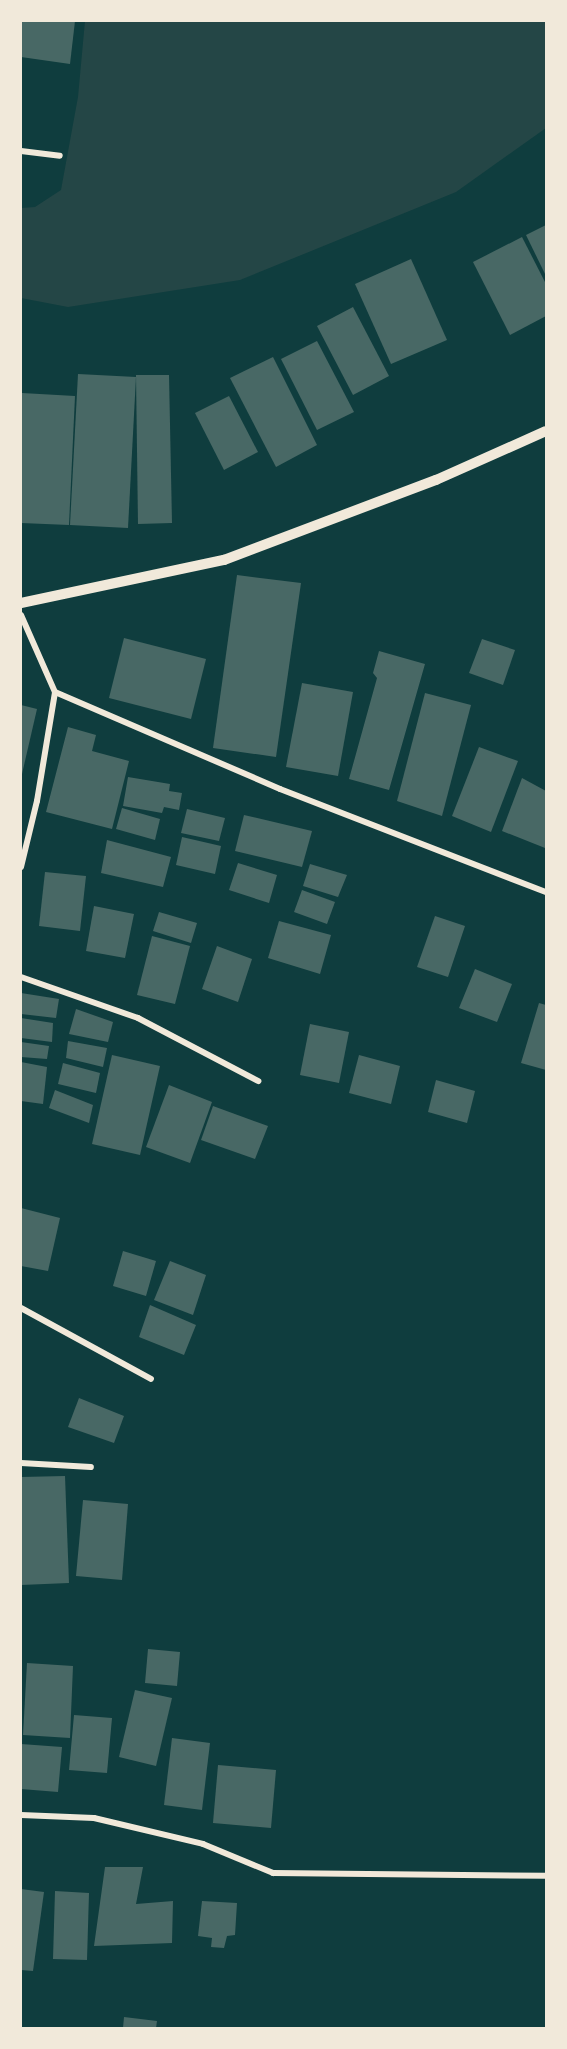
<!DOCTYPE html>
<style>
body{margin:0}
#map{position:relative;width:567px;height:2049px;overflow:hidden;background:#0f3d3e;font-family:"Fira Sans Condensed",sans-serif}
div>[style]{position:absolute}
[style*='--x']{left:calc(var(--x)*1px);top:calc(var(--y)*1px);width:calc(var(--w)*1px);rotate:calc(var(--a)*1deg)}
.green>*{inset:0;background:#244646}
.building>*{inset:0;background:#486865}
.minor>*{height:6px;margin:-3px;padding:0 3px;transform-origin:3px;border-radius:3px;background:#f1e9da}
.tertiary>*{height:10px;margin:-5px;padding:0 5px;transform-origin:5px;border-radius:5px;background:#f1e9da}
span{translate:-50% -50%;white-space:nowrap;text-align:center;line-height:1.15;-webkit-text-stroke:4.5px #f1e9da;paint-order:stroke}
.frame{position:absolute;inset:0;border:22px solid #f1e9da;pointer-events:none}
</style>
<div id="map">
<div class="green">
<div style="clip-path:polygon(85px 21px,546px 21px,546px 128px,456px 192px,240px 280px,68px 307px,21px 298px,21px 208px,35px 207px,61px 190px,78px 97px)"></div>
</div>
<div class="building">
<div style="clip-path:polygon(21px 21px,75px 21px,70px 64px,21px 57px)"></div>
<div style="clip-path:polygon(546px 225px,546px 276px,526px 235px)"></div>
<div style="clip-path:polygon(522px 237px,546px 284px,546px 316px,510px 335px,473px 262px)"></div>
<div style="clip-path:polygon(411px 259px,447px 340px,391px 364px,355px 284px)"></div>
<div style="clip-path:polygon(353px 307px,389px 376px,353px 395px,317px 326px)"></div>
<div style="clip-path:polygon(317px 341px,354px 412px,317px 430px,281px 359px)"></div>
<div style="clip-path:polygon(273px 357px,317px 445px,276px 467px,230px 378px)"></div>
<div style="clip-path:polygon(78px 374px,136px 377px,128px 528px,70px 525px)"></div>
<div style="clip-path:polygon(136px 375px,169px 375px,172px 523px,138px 524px)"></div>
<div style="clip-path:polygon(22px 393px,75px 396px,69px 525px,21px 523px)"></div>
<div style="clip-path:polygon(229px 396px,258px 452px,224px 470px,195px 413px)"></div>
<div style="clip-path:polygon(237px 575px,301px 583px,276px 757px,213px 748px)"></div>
<div style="clip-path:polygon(124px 638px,206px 659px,191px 719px,109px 698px)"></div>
<div style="clip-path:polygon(482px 639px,515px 650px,503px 685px,469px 673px)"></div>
<div style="clip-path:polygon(379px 651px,425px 664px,389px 790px,349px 779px,377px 678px,373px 673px)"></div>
<div style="clip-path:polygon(302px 683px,353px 692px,338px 776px,286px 767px)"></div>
<div style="clip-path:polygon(425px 693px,471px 705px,442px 816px,397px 801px)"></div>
<div style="clip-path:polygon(21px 705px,37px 709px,22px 774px,21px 774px)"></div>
<div style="clip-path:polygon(68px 727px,96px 735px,92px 751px,129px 761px,112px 829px,46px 812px)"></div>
<div style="clip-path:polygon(479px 747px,518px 761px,491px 832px,452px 816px)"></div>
<div style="clip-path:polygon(128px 777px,170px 784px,169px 791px,182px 793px,179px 810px,164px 807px,162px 813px,123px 806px)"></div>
<div style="clip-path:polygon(522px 778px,546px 791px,545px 848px,502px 831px)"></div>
<div style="clip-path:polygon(122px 808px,160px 819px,155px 840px,116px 829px)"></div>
<div style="clip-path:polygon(187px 809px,225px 818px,219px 841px,181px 833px)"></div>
<div style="clip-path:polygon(244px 815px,312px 831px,302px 867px,235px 851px)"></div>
<div style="clip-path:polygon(182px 837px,221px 846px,215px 874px,176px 865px)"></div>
<div style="clip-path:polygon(107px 840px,171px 857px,163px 887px,101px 873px)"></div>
<div style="clip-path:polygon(238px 863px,277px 875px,269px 903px,229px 890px)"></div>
<div style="clip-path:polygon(310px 864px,347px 875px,338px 897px,303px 886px)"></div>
<div style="clip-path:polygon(45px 872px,86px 876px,80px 931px,39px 926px)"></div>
<div style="clip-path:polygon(302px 890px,335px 902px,327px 924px,294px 912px)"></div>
<div style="clip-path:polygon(94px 906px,134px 914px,125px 958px,86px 951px)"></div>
<div style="clip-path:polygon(159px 912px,197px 923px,191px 943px,153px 931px)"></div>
<div style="clip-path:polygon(435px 916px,465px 926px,448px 977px,417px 967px)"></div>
<div style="clip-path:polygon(279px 921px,331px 935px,320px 974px,268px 958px)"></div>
<div style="clip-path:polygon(152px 936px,190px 946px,175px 1004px,137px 995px)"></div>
<div style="clip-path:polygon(217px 946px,252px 959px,238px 1002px,202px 989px)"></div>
<div style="clip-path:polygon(475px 969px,512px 984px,497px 1022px,459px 1008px)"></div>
<div style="clip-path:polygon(21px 993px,59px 999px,56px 1018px,21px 1014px)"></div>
<div style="clip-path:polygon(539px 1003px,546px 1005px,546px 1070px,521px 1063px)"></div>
<div style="clip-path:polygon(76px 1009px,113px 1022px,108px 1042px,69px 1034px)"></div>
<div style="clip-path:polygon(21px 1018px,53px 1023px,52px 1042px,21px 1038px)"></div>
<div style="clip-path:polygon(310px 1024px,349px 1032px,339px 1083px,300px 1075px)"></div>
<div style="clip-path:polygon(68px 1041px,107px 1048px,103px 1067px,66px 1058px)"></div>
<div style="clip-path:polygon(21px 1042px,49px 1046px,47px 1059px,21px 1057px)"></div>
<div style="clip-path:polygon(112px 1055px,160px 1066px,140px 1155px,92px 1144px)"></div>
<div style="clip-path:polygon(359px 1055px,400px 1066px,391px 1104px,349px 1093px)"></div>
<div style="clip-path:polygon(21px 1062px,47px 1067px,43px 1104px,21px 1101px)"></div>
<div style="clip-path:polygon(63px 1063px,100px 1073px,96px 1093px,58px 1084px)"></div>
<div style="clip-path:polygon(436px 1080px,475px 1091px,467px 1123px,428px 1112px)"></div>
<div style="clip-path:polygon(169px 1085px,212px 1102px,190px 1163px,146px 1147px)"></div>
<div style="clip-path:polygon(55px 1090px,93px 1105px,89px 1123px,49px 1108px)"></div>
<div style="clip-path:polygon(213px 1106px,268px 1126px,255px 1159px,201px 1140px)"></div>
<div style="clip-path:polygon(21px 1208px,60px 1218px,48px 1271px,21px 1266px)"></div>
<div style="clip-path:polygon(123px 1251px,156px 1261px,146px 1296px,113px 1286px)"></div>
<div style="clip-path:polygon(170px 1261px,206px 1275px,193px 1315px,154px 1300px)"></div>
<div style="clip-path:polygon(150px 1305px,196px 1325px,184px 1355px,139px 1337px)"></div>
<div style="clip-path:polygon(79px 1398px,124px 1416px,114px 1443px,68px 1427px)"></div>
<div style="clip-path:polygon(65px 1476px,69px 1583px,21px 1585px,21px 1477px)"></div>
<div style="clip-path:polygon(83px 1500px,128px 1504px,122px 1580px,76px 1576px)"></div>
<div style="clip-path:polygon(148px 1649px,180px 1652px,177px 1686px,145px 1683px)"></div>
<div style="clip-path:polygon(27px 1663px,73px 1666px,70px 1738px,23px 1735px)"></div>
<div style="clip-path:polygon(135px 1690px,172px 1698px,156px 1766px,119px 1757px)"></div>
<div style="clip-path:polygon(74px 1715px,112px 1718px,107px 1773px,69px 1770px)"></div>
<div style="clip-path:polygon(172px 1738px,210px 1743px,202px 1810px,164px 1805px)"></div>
<div style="clip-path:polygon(21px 1744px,62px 1747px,58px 1792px,21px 1789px)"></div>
<div style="clip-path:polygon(218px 1765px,276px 1770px,271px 1828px,213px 1823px)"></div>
<div style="clip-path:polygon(105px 1867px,143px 1867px,136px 1904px,173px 1901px,172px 1943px,94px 1946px)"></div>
<div style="clip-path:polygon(21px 1889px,44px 1892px,33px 1971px,21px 1970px)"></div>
<div style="clip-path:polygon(55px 1891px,89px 1893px,87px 1960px,53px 1959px)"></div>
<div style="clip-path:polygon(202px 1901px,237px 1903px,235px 1935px,227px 1936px,224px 1948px,211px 1947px,212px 1938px,198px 1936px)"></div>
<div style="clip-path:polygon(124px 2017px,157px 2021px,156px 2028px,123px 2028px)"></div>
</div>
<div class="minor">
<div style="--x:21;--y:151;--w:39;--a:7"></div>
<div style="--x:21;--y:615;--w:84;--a:66.2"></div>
<div style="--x:55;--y:692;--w:245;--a:23.3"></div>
<div style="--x:280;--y:789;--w:285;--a:21.2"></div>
<div style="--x:21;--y:867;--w:68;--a:-76.4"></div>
<div style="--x:37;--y:801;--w:110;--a:-80.6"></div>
<div style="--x:21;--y:977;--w:124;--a:19.3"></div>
<div style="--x:138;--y:1018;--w:136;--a:27.7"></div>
<div style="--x:21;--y:1308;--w:148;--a:28.6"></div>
<div style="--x:21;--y:1463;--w:70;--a:3.3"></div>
<div style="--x:21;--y:1815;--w:73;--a:2.4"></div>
<div style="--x:94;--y:1818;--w:112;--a:13.4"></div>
<div style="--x:203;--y:1844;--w:76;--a:22.5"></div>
<div style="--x:273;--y:1873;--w:273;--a:0.6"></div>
</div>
<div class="tertiary">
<div style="--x:21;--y:603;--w:208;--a:-12"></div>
<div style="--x:224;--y:560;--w:227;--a:-20.7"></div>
<div style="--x:436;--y:480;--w:120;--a:-24"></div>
</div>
<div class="frame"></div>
</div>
